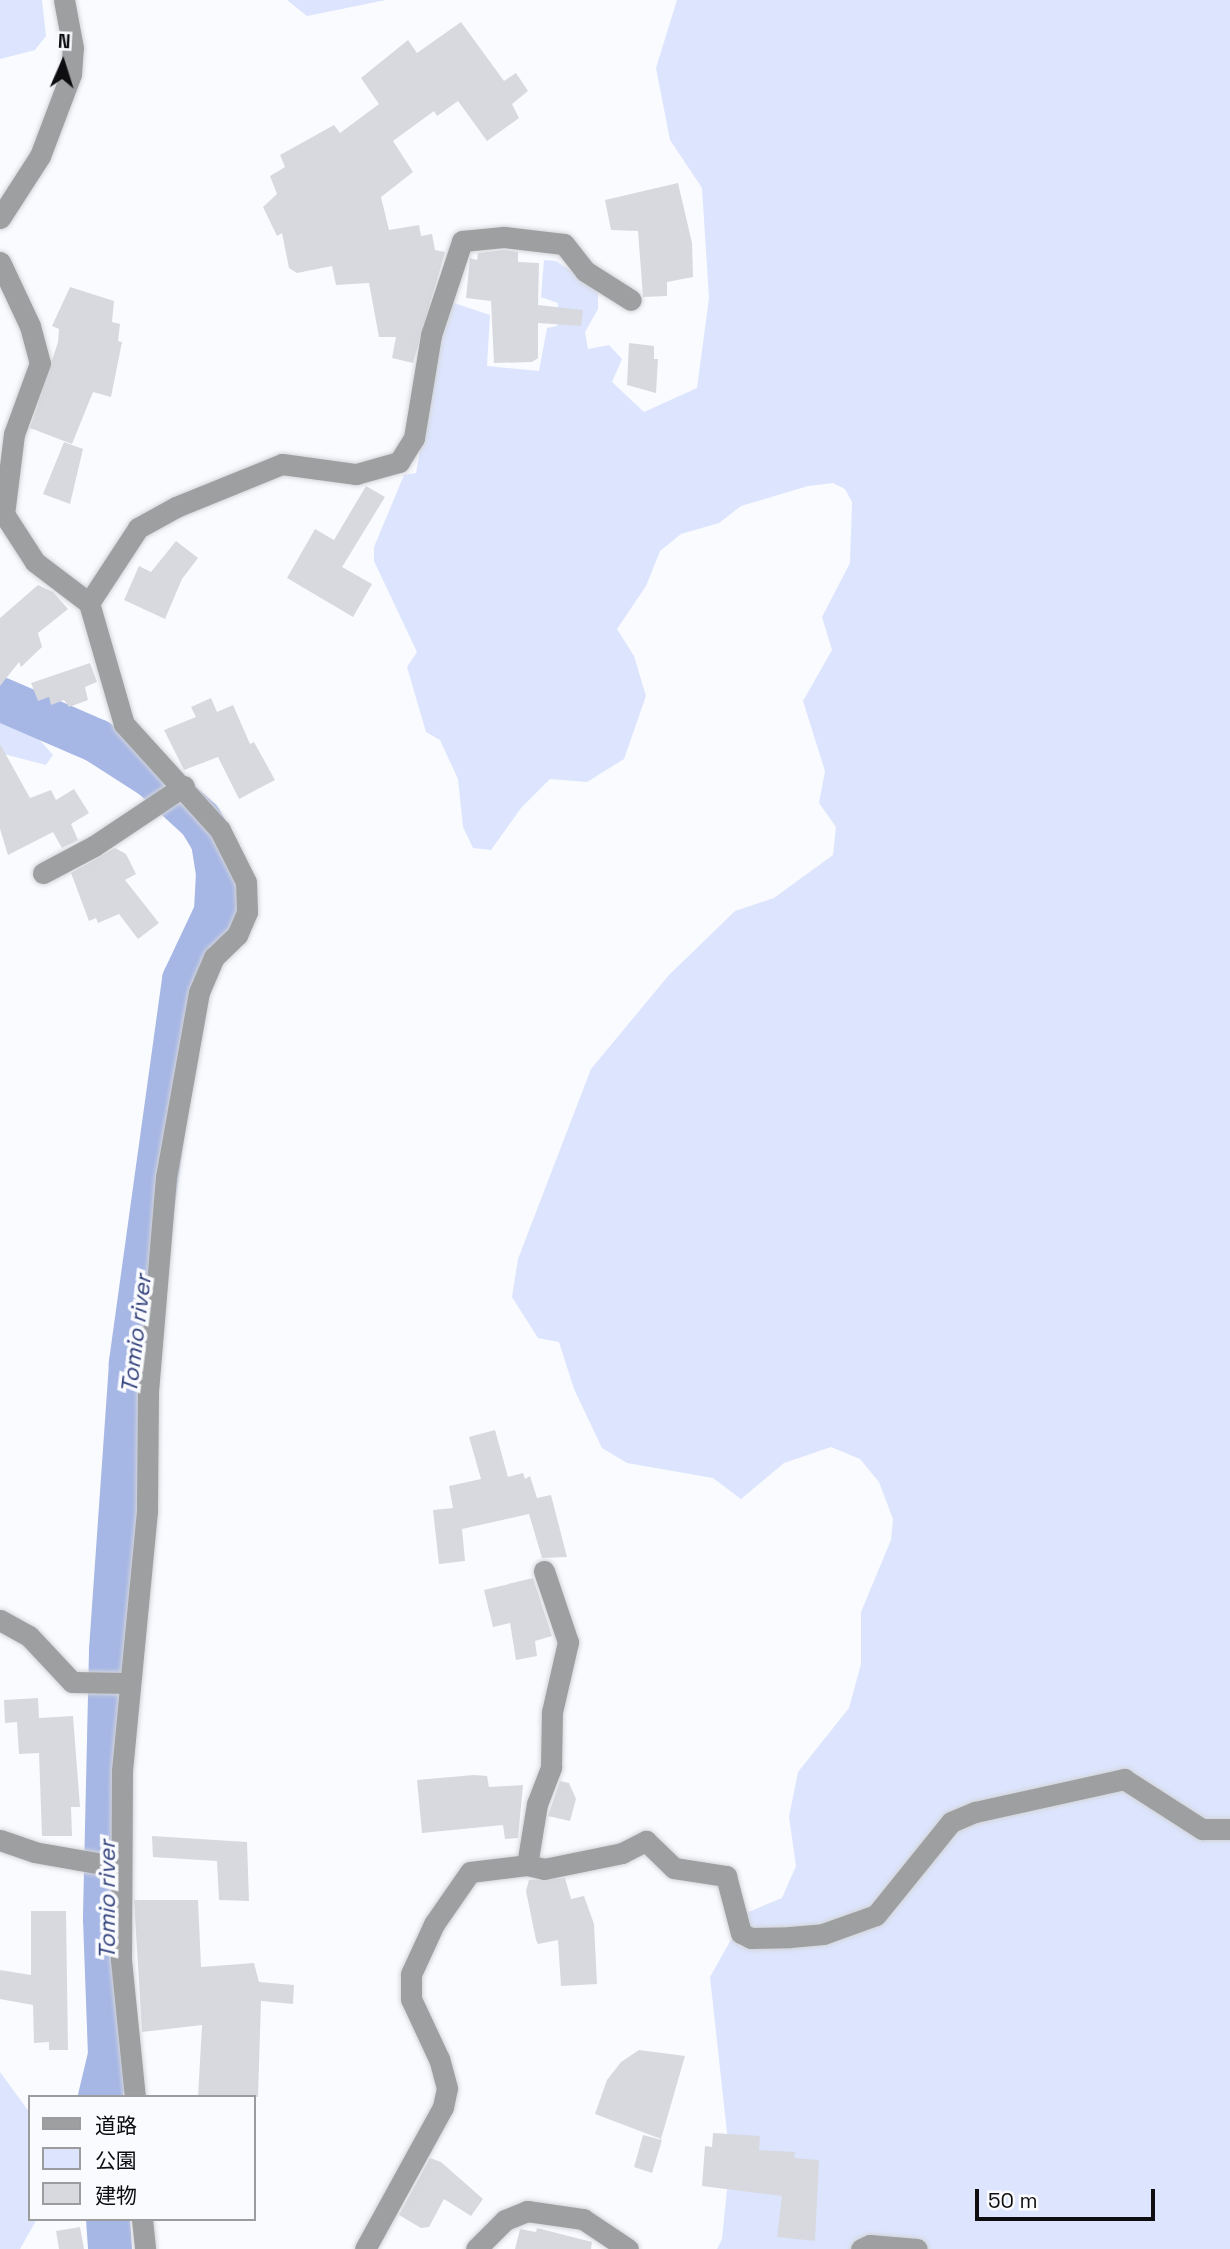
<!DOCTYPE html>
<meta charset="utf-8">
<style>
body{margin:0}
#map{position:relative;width:1230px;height:2249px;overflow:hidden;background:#fafbff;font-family:"Space Grotesk","Noto Sans JP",sans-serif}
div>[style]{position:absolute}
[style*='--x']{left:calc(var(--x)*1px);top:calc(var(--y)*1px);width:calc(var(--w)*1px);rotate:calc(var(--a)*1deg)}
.green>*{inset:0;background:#dce5fd}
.river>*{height:44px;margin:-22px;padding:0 22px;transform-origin:22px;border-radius:22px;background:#a6b6e5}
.building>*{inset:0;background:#d7d9de}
.roads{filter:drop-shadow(0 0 2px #d4d5d9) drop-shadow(0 0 2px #d4d5d9)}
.minor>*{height:21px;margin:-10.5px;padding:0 10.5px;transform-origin:10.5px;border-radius:10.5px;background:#9e9fa1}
span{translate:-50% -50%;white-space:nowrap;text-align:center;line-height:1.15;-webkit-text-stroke:7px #fafbff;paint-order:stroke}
.water-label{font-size:23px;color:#33427c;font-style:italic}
.legend{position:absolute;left:28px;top:2095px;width:228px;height:126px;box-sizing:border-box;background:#fafbff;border:2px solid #9c9c9f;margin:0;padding:9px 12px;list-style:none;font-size:21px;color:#0e0e10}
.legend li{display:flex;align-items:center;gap:14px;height:35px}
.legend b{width:35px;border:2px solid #9c9c9f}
.north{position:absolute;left:28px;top:28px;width:70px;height:70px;-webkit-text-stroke:5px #fafbff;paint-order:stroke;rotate:3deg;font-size:19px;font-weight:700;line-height:28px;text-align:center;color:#0e0e10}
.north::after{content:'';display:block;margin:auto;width:24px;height:32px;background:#0e0e10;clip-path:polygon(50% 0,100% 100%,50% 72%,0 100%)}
.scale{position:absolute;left:975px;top:2189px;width:180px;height:32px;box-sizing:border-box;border:4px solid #0e0e10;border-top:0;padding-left:9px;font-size:21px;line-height:24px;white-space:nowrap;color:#0e0e10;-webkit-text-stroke:5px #fafbff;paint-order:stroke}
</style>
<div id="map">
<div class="green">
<div style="clip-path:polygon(0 0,42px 0,46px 36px,35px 50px,0 59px)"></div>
<div style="clip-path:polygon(287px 0,386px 0,307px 16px)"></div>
<div style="clip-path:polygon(677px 0,1230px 0,1230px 2249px,717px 2249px,722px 2239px,730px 2160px,710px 1977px,746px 1913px,782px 1898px,796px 1866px,789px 1817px,798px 1772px,849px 1708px,861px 1664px,861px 1612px,891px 1540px,893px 1519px,879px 1482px,860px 1459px,831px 1447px,784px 1463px,741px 1499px,713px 1478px,627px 1463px,602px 1448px,574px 1389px,559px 1342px,538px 1338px,512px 1297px,518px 1259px,591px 1069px,669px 975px,735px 911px,774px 898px,833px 855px,836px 827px,819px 803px,825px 771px,803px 701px,832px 650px,822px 617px,850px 563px,852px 502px,845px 489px,833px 483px,808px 486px,741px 506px,719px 523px,681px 534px,660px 551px,646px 586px,617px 629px,634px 656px,646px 696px,624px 759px,587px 782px,550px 779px,521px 808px,491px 850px,473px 848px,463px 827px,458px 779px,440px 740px,426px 732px,407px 667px,417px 652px,374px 561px,374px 547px,404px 475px,416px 473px,441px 330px,451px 302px,490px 315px,487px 366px,539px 371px,547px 328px,557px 326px,558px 303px,541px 297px,544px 260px,556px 261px,598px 289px,598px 309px,585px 332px,588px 349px,609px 345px,622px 359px,612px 382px,644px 412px,697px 388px,709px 298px,702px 188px,670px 140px,656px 68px)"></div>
<div style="clip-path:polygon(0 715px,37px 737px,53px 755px,46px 765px,0 753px)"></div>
<div style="clip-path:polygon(0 2072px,30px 2113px,30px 2219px,37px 2219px,20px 2249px,0 2249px)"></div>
</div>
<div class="river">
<div style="--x:0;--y:699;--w:106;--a:23.4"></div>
<div style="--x:97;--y:741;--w:67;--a:32.7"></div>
<div style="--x:153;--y:777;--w:64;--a:42.5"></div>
<div style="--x:200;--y:820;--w:26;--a:59"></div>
<div style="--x:213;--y:842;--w:31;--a:81"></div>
<div style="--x:218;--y:873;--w:39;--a:93"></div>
<div style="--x:216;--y:912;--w:75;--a:115.2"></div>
<div style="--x:184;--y:980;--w:388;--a:97.9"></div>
<div style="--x:131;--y:1364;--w:288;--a:94"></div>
<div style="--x:111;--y:1651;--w:268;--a:91.3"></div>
<div style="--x:105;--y:1919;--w:136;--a:87.9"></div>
<div style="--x:110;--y:2055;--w:43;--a:103.4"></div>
<div style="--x:108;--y:2219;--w:30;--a:86"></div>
</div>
<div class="building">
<div style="clip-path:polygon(461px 22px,504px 81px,516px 73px,528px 91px,512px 104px,519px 118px,487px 141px,458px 101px,437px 116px,434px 111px,393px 141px,413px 172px,381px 197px,389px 230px,419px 225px,421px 236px,432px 234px,435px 250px,445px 252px,413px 363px,392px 358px,396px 337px,379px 337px,369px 283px,336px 285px,332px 266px,297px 273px,289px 268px,282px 233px,277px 236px,263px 207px,277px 194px,270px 176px,285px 167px,280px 155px,334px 125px,340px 133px,379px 104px,361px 78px,408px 40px,417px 53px)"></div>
<div style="clip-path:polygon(678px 183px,692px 243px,693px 277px,667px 282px,667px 296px,643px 297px,638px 231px,611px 230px,605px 200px)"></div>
<div style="clip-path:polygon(504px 250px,518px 252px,518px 262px,539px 263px,538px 305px,583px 310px,581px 326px,538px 323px,538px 358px,532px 362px,494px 363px,491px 301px,466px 298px,470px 258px,477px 260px,478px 253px)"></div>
<div style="clip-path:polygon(70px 287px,114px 301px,112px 322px,120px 324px,118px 341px,122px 342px,111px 397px,93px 392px,72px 444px,30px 428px,58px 342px,59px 329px,52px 326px)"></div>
<div style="clip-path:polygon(629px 343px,654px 346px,654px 359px,658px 359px,656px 393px,627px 385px)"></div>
<div style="clip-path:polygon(64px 442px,83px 449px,70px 504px,43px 494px)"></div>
<div style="clip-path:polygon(366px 486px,385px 497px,342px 567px,372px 584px,353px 617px,287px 578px,315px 529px,334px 540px)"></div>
<div style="clip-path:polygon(176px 541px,198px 558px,182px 579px,165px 619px,124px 600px,139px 566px,151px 572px)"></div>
<div style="clip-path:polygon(38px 585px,53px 592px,68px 609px,38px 633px,42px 647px,21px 667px,19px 662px,0 686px,0 618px)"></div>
<div style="clip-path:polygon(90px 663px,97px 682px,85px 687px,88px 700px,69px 707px,64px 700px,51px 705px,49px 697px,38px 701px,31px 683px)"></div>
<div style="clip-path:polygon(211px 698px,217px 712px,233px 705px,250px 744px,254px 742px,275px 780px,239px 799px,218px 757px,184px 770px,164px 730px,196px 717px,191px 707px)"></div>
<div style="clip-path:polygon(0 744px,30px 798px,51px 790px,56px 800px,74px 789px,89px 813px,71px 824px,78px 840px,62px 848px,53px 832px,8px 855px,0 829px)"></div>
<div style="clip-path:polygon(115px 848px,126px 854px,136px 874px,125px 880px,159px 923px,138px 939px,119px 914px,98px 923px,96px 918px,89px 921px,71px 873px)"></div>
<div style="clip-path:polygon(495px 1430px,508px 1477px,523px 1473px,525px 1479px,530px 1476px,537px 1498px,551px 1495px,567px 1557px,542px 1558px,529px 1514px,462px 1529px,465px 1561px,439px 1564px,433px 1510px,453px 1508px,449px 1486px,481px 1479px,469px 1437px)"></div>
<div style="clip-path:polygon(533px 1578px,552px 1636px,535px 1641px,537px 1656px,516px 1660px,510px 1623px,493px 1627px,484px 1590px)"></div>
<div style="clip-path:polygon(38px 1698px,39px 1718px,73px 1716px,80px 1807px,71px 1807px,72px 1836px,42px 1836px,39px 1753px,19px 1754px,17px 1722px,5px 1723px,4px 1700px)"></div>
<div style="clip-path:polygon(474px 1775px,487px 1776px,489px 1787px,523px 1785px,518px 1838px,505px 1839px,503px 1825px,422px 1833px,417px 1780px)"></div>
<div style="clip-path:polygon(560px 1781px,569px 1783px,576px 1799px,570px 1821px,548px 1816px)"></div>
<div style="clip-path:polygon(152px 1836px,247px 1842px,249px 1901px,219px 1900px,217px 1861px,153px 1857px)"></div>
<div style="clip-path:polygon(565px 1878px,571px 1899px,584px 1896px,594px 1924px,597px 1984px,561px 1986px,558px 1940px,538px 1944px,536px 1940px,526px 1891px,529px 1880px)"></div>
<div style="clip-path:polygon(134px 1900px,198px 1900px,201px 1967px,254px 1963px,259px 1982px,294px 1985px,293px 2004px,261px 2001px,258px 2097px,198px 2097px,202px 2025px,142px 2032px)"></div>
<div style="clip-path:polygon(31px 1911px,66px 1911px,68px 2050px,49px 2050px,49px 2042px,34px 2043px,33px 2005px,0 1999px,0 1970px,31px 1975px)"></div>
<div style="clip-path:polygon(639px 2050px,685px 2056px,661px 2139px,595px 2114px,607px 2080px,621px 2062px)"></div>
<div style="clip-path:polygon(713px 2133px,760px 2136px,759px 2150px,795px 2152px,794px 2158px,819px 2160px,815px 2241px,777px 2237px,782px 2196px,702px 2186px,705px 2146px,712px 2147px)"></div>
<div style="clip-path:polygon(643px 2135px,662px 2140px,652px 2173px,634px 2167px)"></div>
<div style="clip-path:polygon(430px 2158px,441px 2162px,483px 2199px,471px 2216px,444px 2199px,429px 2227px,421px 2228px,399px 2215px)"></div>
<div style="clip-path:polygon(80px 2227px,84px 2249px,59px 2249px,56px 2231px)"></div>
<div style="clip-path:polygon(537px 2228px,592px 2242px,591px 2249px,515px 2249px,520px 2229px,536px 2232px)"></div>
</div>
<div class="roads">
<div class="minor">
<div style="--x:0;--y:218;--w:74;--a:-57.2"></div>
<div style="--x:40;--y:156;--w:88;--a:-69.3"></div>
<div style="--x:71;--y:74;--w:26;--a:-86"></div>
<div style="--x:73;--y:48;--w:49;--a:-100.6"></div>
<div style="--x:0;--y:262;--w:71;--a:64.9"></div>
<div style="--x:30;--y:326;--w:38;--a:75"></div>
<div style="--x:40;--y:363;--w:76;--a:110.1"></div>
<div style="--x:14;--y:434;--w:81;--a:97.1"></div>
<div style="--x:4;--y:514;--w:57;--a:57.1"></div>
<div style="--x:35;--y:562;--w:68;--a:37.2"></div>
<div style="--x:89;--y:603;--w:126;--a:73.9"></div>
<div style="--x:124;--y:724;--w:143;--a:47.8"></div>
<div style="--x:220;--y:830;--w:58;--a:63.4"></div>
<div style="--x:246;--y:882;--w:30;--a:88"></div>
<div style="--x:247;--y:912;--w:25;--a:113"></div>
<div style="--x:237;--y:935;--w:32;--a:136"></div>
<div style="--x:214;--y:957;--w:38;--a:113"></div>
<div style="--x:199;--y:992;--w:188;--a:100.1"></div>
<div style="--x:166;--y:1177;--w:216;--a:94.8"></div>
<div style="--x:148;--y:1392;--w:119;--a:90.5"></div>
<div style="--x:147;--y:1511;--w:260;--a:95.5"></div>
<div style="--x:122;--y:1770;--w:190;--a:90.3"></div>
<div style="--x:121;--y:1960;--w:138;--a:84.2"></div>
<div style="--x:89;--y:603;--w:90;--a:-56.8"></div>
<div style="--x:138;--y:528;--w:43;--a:-28.9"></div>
<div style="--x:176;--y:507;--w:114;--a:-22.1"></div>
<div style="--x:282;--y:464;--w:75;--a:7.7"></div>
<div style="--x:356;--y:474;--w:45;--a:-15.6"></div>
<div style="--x:399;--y:462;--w:28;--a:-58"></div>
<div style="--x:414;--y:438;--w:104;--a:-80.6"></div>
<div style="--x:431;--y:335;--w:99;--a:-71.7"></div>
<div style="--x:462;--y:241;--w:42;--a:-5.4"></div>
<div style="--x:504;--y:237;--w:60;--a:6.7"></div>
<div style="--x:564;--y:244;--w:34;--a:52"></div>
<div style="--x:585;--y:271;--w:54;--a:32.2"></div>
<div style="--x:43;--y:873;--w:58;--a:-27.9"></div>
<div style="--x:94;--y:846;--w:108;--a:-33.7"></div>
<div style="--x:0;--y:1620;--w:33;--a:29"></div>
<div style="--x:29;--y:1636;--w:63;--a:46.9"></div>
<div style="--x:72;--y:1682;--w:56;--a:1"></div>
<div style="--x:0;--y:1840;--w:36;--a:19"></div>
<div style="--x:34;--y:1852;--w:86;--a:10"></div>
<div style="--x:527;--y:1865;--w:62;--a:-80.7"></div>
<div style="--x:537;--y:1804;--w:40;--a:-69"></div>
<div style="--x:551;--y:1767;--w:55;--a:-89"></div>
<div style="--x:552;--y:1712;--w:72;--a:-77.1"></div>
<div style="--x:568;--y:1642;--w:75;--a:-108.7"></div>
<div style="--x:142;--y:2219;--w:30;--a:84"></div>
<div style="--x:365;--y:2249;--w:162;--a:-61.2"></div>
<div style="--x:443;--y:2107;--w:19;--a:-78"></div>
<div style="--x:447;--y:2088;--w:30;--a:-105"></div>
<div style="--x:439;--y:2059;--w:66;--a:-115"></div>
<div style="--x:411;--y:1999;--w:25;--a:-90"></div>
<div style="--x:411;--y:1974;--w:55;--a:-65.3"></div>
<div style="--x:434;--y:1924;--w:63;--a:-55.3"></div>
<div style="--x:470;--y:1872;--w:57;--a:-7"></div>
<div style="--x:527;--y:1865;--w:17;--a:13"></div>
<div style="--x:544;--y:1869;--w:80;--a:-11.6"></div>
<div style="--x:622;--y:1853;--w:27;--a:-27"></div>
<div style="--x:646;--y:1841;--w:39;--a:44"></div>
<div style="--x:674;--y:1868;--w:53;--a:8.7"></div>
<div style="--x:726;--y:1876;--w:59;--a:75.3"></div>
<div style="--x:741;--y:1933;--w:11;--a:27"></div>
<div style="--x:751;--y:1938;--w:39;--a:-1"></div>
<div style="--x:790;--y:1937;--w:33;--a:-5"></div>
<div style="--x:823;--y:1934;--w:56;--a:-19.7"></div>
<div style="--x:876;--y:1915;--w:119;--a:-51.1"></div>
<div style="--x:951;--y:1822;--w:26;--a:-23"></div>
<div style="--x:975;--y:1812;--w:153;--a:-12.5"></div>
<div style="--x:1124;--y:1779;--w:93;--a:32.7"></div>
<div style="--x:1202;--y:1829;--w:28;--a:0"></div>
<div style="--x:476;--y:2249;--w:41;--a:-45"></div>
<div style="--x:505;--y:2220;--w:24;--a:-22"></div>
<div style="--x:527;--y:2211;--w:57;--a:8.1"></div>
<div style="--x:583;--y:2219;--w:54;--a:33.7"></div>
<div style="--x:861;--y:2249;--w:10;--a:-24"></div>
<div style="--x:870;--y:2245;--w:47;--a:4.9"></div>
</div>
</div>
<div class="water-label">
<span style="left:136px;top:1334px;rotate:-83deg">Tomio river</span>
<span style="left:107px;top:1900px;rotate:-90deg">Tomio river</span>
</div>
<ul class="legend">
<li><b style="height:9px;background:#9e9fa1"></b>道路</li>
<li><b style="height:19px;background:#dce5fd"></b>公園</li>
<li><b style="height:19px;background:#d7d9de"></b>建物</li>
</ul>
<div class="north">N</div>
<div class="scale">50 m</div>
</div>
